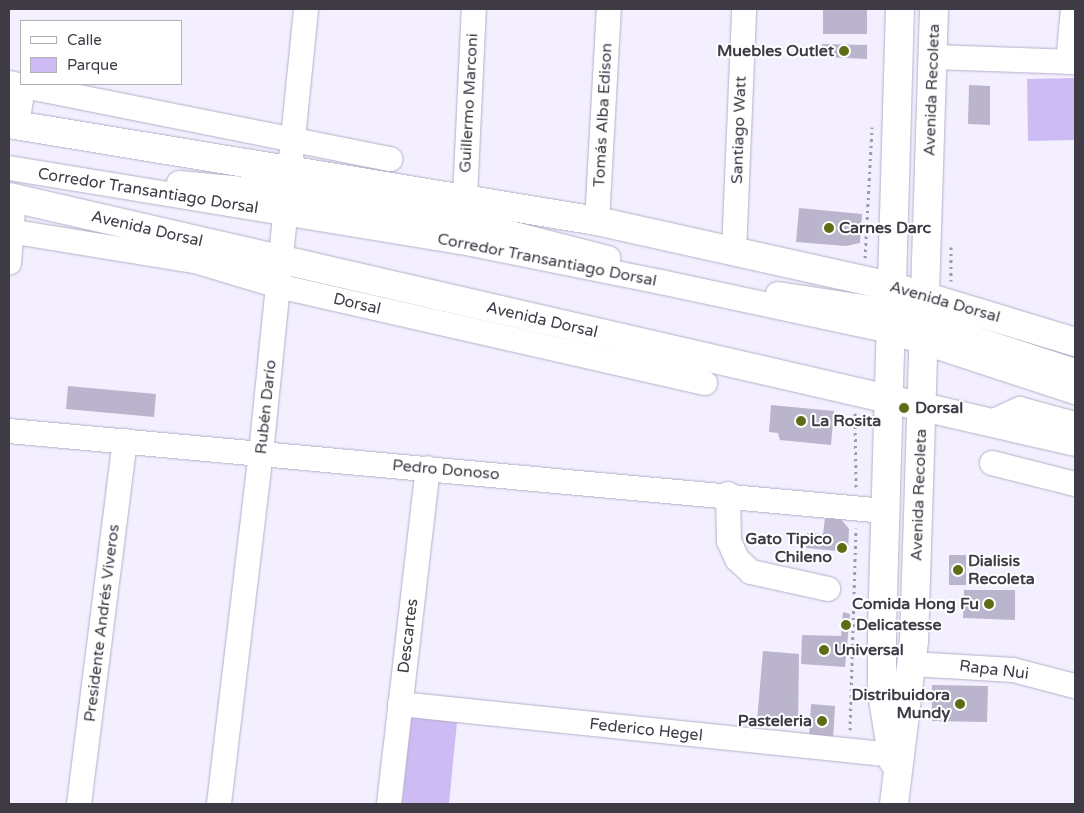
<!DOCTYPE html>
<meta charset="utf-8">
<style>
body{margin:0}
#map{position:relative;width:1084px;height:813px;overflow:hidden;background:#f3efff;font-family:"Varela Round",sans-serif}
div>[style]{position:absolute}
[style*='--x']{left:calc(var(--x)*1px);top:calc(var(--y)*1px);width:calc(var(--w)*1px);rotate:calc(var(--a)*1deg)}
.green>*{inset:0;background:#cdbcf4}
.building>*{inset:0;background:#bbb4cd}
.path>*{height:3px;margin-top:-1.5px;transform-origin:0;background:repeating-linear-gradient(90deg,#9e9ba8 0 2.5px,transparent 0 6.5px)}
.roads{filter:drop-shadow(0 0 1px #b5afc7) drop-shadow(0 0 1px #b5afc7)}
.minor>*{height:24px;margin:-12px;padding:0 12px;transform-origin:12px;border-radius:12px;background:#fff}
.major>*{height:28px;margin:-14px;padding:0 14px;transform-origin:14px;border-radius:14px;background:#fff}
.dots>*{width:14px;height:14px;translate:-50% -50%;box-sizing:border-box;border:2px solid #fff;border-radius:50%}
span{translate:-50% -50%;white-space:nowrap;text-align:center;line-height:1.15;-webkit-text-stroke:4px #fff;paint-order:stroke}
.poi-label{font-size:16px;color:#3e3b45;font-weight:700}
.right{translate:-100% -50%;text-align:right}
.left{translate:0 -50%;text-align:left}
.street-label{font-size:16px;color:#3e3b45}
.frame{position:absolute;inset:0;border:10px solid #3e3b45;pointer-events:none}
.legend{position:absolute;left:20px;top:20px;width:162px;height:65px;box-sizing:border-box;background:#fff;border:1px solid #b2b1b5;margin:0;padding:6px 9px;list-style:none;font-size:15px;color:#3e3b45}
.legend li{display:flex;align-items:center;gap:10px;height:25px}
.legend b{width:25px;border:1px solid #b2b1b5}
</style>
<div id="map">
<div class="green">
<div style="clip-path:polygon(1075px 78px,1075px 140px,1028px 141px,1027px 79px)"></div>
<div style="clip-path:polygon(411px 717px,457px 722px,449px 804px,402px 804px)"></div>
</div>
<div class="building">
<div style="clip-path:polygon(823px 9px,867px 9px,867px 34px,823px 34px)"></div>
<div style="clip-path:polygon(822px 44px,867px 45px,867px 59px,822px 57px)"></div>
<div style="clip-path:polygon(969px 85px,990px 86px,990px 125px,968px 124px)"></div>
<div style="clip-path:polygon(799px 208px,862px 214px,860px 243px,846px 246px,796px 242px)"></div>
<div style="clip-path:polygon(68px 386px,156px 394px,154px 417px,66px 409px)"></div>
<div style="clip-path:polygon(771px 405px,834px 411px,831px 445px,780px 440px,778px 433px,769px 432px)"></div>
<div style="clip-path:polygon(825px 518px,841px 519px,849px 529px,848px 552px,806px 548px,807px 533px,823px 534px)"></div>
<div style="clip-path:polygon(949px 555px,966px 555px,966px 585px,949px 585px)"></div>
<div style="clip-path:polygon(964px 590px,1015px 590px,1015px 620px,963px 618px)"></div>
<div style="clip-path:polygon(843px 612px,850px 614px,845px 667px,801px 664px,802px 635px,841px 636px)"></div>
<div style="clip-path:polygon(763px 651px,799px 654px,798px 727px,757px 721px)"></div>
<div style="clip-path:polygon(932px 685px,988px 686px,987px 722px,932px 721px)"></div>
<div style="clip-path:polygon(811px 704px,835px 706px,833px 739px,809px 737px)"></div>
</div>
<div class="path">
<div style="--x:951;--y:247;--w:34;--a:90"></div>
<div style="--x:865;--y:258;--w:131;--a:-86.9"></div>
<div style="--x:855;--y:413;--w:74;--a:89.2"></div>
<div style="--x:850;--y:730;--w:202;--a:-88.3"></div>
</div>
<div class="roads">
<div class="minor">
<div style="--x:933;--y:57;--w:142;--a:2"></div>
<div style="--x:1068;--y:62;--w:53;--a:-84.6"></div>
<div style="--x:9;--y:83;--w:389;--a:11.3"></div>
<div style="--x:17;--y:125;--w:39;--a:-81"></div>
<div style="--x:9;--y:168;--w:469;--a:9.3"></div>
<div style="--x:472;--y:244;--w:193;--a:11.4"></div>
<div style="--x:661;--y:282;--w:233;--a:12.1"></div>
<div style="--x:889;--y:331;--w:196;--a:18.2"></div>
<div style="--x:179;--y:183;--w:108;--a:5.3"></div>
<div style="--x:287;--y:193;--w:211;--a:9.8"></div>
<div style="--x:495;--y:229;--w:117;--a:14.4"></div>
<div style="--x:465;--y:197;--w:188;--a:-87.3"></div>
<div style="--x:597;--y:221;--w:212;--a:-86.8"></div>
<div style="--x:9;--y:231;--w:188;--a:9.2"></div>
<div style="--x:195;--y:261;--w:87;--a:16.8"></div>
<div style="--x:278;--y:286;--w:438;--a:12.8"></div>
<div style="--x:734;--y:252;--w:243;--a:-87.6"></div>
<div style="--x:9;--y:263;--w:65;--a:-85.6"></div>
<div style="--x:778;--y:294;--w:113;--a:8.6"></div>
<div style="--x:890;--y:311;--w:194;--a:18"></div>
<div style="--x:992;--y:422;--w:31;--a:-25"></div>
<div style="--x:1020;--y:409;--w:57;--a:15.3"></div>
<div style="--x:9;--y:431;--w:879;--a:5.22"></div>
<div style="--x:992;--y:463;--w:86;--a:14.2"></div>
<div style="--x:728;--y:494;--w:47;--a:88.8"></div>
<div style="--x:729;--y:541;--w:20;--a:66"></div>
<div style="--x:737;--y:559;--w:19;--a:43"></div>
<div style="--x:751;--y:572;--w:79;--a:12.4"></div>
<div style="--x:912;--y:664;--w:101;--a:3.4"></div>
<div style="--x:1013;--y:670;--w:64;--a:14.5"></div>
<div style="--x:400;--y:704;--w:495;--a:5.9"></div>
<div style="--x:79;--y:804;--w:366;--a:-82.8"></div>
<div style="--x:219;--y:804;--w:354;--a:-83.2"></div>
<div style="--x:261;--y:453;--w:446;--a:-84.2"></div>
<div style="--x:389;--y:804;--w:338;--a:-83.4"></div>
</div>
<div class="major">
<div style="--x:9;--y:124;--w:596;--a:9.37"></div>
<div style="--x:597;--y:221;--w:300;--a:12.5"></div>
<div style="--x:890;--y:286;--w:193;--a:16.8"></div>
<div style="--x:9;--y:197;--w:1094;--a:12.94"></div>
<div style="--x:893;--y:761;--w:69;--a:-99.2"></div>
<div style="--x:882;--y:693;--w:64;--a:-90"></div>
<div style="--x:882;--y:629;--w:620;--a:-88.34"></div>
<div style="--x:894;--y:804;--w:164;--a:-83"></div>
<div style="--x:914;--y:641;--w:632;--a:-88.19"></div>
</div>
</div>
<div class="dots">
<div style="left:844px;top:51px;background:#5f6c15"></div>
<div style="left:829px;top:228px;background:#5f6c15"></div>
<div style="left:904px;top:408px;background:#5f6c15"></div>
<div style="left:801px;top:421px;background:#5f6c15"></div>
<div style="left:842px;top:548px;background:#5f6c15"></div>
<div style="left:958px;top:570px;background:#5f6c15"></div>
<div style="left:989px;top:604px;background:#5f6c15"></div>
<div style="left:846px;top:625px;background:#5f6c15"></div>
<div style="left:824px;top:650px;background:#5f6c15"></div>
<div style="left:960px;top:704px;background:#5f6c15"></div>
<div style="left:822px;top:721px;background:#5f6c15"></div>
</div>
<div class="poi-label">
<span class="right" style="left:834px;top:51px">Muebles Outlet</span>
<span class="left" style="left:839px;top:228px">Carnes Darc</span>
<span class="left" style="left:915px;top:408px">Dorsal</span>
<span class="left" style="left:811px;top:421px">La Rosita</span>
<span class="right" style="left:832px;top:548px">Gato Tipico<br>Chileno</span>
<span class="left" style="left:968px;top:570px">Dialisis<br>Recoleta</span>
<span class="right" style="left:979px;top:604px">Comida Hong Fu</span>
<span class="left" style="left:856px;top:625px">Delicatesse</span>
<span class="left" style="left:834px;top:650px">Universal</span>
<span class="right" style="left:950px;top:704px">Distribuidora<br>Mundy</span>
<span class="right" style="left:812px;top:721px">Pasteleria</span>
</div>
<div class="street-label">
<span style="left:932px;top:90px;rotate:-88deg">Avenida Recoleta</span>
<span style="left:469px;top:103px;rotate:-87deg">Guillermo Marconi</span>
<span style="left:603px;top:115px;rotate:-87deg">Tomás Alba Edison</span>
<span style="left:739px;top:130px;rotate:-88deg">Santiago Watt</span>
<span style="left:148px;top:191px;rotate:9deg">Corredor Transantiago Dorsal</span>
<span style="left:147px;top:229px;rotate:13deg">Avenida Dorsal</span>
<span style="left:547px;top:260px;rotate:11deg">Corredor Transantiago Dorsal</span>
<span style="left:945px;top:302px;rotate:16deg">Avenida Dorsal</span>
<span style="left:357px;top:304px;rotate:13deg">Dorsal</span>
<span style="left:542px;top:320px;rotate:13deg">Avenida Dorsal</span>
<span style="left:266px;top:407px;rotate:-84deg">Rubén Darío</span>
<span style="left:446px;top:470px;rotate:5deg">Pedro Donoso</span>
<span style="left:919px;top:495px;rotate:-88deg">Avenida Recoleta</span>
<span style="left:102px;top:623px;rotate:-83deg">Presidente Andrés Viveros</span>
<span style="left:408px;top:636px;rotate:-83deg">Descartes</span>
<span style="left:994px;top:670px;rotate:7deg">Rapa Nui</span>
<span style="left:646px;top:730px;rotate:6deg">Federico Hegel</span>
</div>
<div class="frame"></div>
<ul class="legend">
<li><b style="height:6px;background:#fff"></b>Calle</li>
<li><b style="height:14px;background:#cdbcf4"></b>Parque</li>
</ul>
</div>
